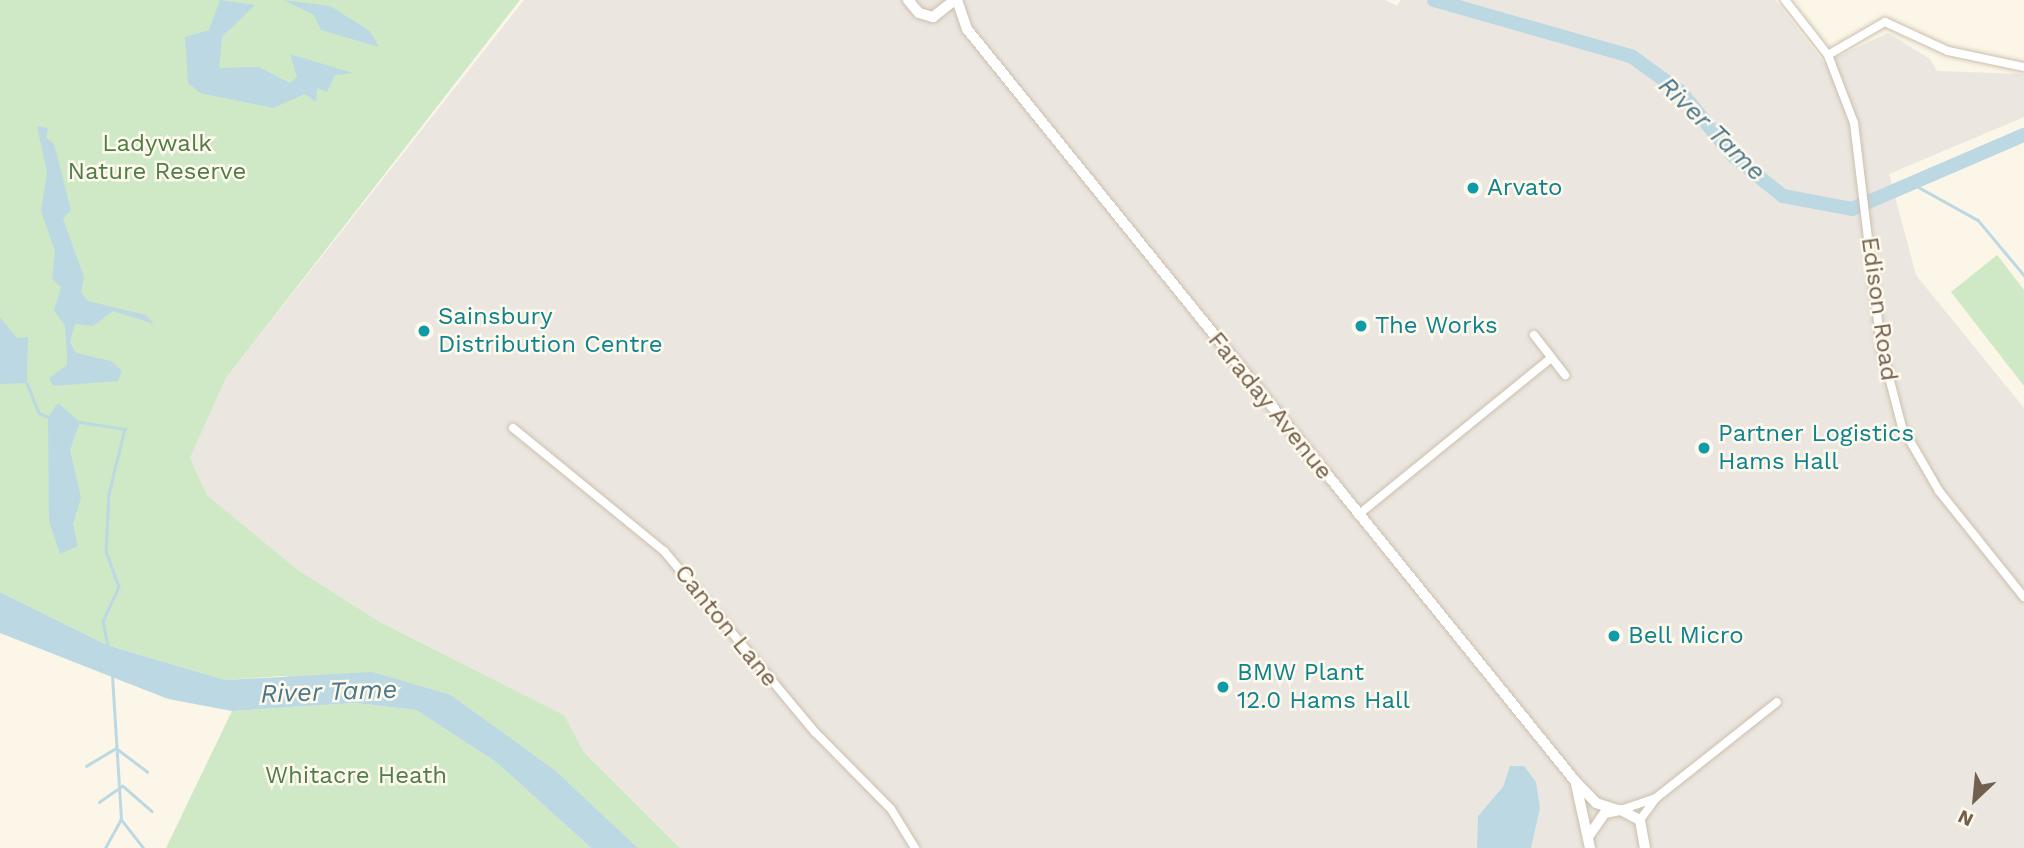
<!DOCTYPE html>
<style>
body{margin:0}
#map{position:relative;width:2024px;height:848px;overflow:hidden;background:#fbf6e7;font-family:"Work Sans",sans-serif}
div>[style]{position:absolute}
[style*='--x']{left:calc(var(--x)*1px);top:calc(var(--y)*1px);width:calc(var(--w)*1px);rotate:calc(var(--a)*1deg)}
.industrial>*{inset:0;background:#ebe7e0}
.green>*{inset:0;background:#cfe8c6}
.water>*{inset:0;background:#bcd9e3}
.stream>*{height:2.5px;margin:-1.25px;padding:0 1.25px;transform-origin:1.25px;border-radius:1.25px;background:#bcd9e3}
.river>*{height:14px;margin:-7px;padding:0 7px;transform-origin:7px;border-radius:7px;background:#bcd9e3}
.roads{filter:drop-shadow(0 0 2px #ccbfae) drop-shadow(0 0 2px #ccbfae)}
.minor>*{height:8px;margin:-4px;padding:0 4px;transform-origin:4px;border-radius:4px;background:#fff}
.tertiary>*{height:10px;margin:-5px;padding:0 5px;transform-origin:5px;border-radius:5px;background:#fff}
.dots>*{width:19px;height:19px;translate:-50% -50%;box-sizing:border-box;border:4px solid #fef9ed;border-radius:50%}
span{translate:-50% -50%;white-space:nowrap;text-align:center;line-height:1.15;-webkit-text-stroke:5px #fef9ed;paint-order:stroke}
.park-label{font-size:24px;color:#527d48}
.culture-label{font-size:24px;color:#0d838f}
.left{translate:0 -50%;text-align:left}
.street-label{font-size:24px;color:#735f4d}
.water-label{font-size:26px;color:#4c788b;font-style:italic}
.north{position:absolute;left:1940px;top:764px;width:70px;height:70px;-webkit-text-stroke:5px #fef9ed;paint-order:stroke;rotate:206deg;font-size:19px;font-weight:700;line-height:28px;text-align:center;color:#735f4d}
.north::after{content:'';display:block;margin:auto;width:24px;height:32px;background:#735f4d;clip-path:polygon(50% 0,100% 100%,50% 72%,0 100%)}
</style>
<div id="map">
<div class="industrial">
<div style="clip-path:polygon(524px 0,1385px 0,1397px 6px,1401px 0,1775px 0,1824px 63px,1888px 33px,1930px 59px,1937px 71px,2024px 74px,2024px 117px,1889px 174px,1916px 275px,2024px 408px,2024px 848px,680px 848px,584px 752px,564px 715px,380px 622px,298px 570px,207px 495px,190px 458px,226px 378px)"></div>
</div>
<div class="green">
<div style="clip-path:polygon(0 0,520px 0,226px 378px,190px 458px,207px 495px,298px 570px,380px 622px,564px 715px,584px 752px,680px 848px,638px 848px,555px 770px,451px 695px,282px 676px,225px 680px,107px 645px,0 592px)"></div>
<div style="clip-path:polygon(1997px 255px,2024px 290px,2024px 386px,1951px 292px)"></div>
<div style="clip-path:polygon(355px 703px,416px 710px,496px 762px,591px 848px,166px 848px,232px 711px)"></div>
</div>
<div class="water">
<div style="clip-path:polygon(220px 0,255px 5px,222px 37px,219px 68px,259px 67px,290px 83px,297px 77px,290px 54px,353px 73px,335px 75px,327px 92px,317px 88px,316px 102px,305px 94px,273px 108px,200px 93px,188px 83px,185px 37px,209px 30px)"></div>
<div style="clip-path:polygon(283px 0,330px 6px,370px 31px,379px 47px,321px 30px,314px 15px)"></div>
<div style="clip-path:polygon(37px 126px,48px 128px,46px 138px,54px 144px,71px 210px,63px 219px,84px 277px,81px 292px,88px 301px,146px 315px,154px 324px,113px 311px,93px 326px,75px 324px,70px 342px,76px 353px,111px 361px,122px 371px,118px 381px,53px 386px,49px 378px,67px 365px,67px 355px,65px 326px,54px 310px,61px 287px,52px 279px,55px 251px,41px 211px,47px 173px)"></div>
<div style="clip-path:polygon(0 317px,17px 338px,28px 337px,27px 383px,0 384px)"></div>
<div style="clip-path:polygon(58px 403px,80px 422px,70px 450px,81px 498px,73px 524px,78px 546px,60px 554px,49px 521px,48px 417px)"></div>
<div style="clip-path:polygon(0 592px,107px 645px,225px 680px,372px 672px,451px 695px,555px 770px,638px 848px,591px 848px,496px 762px,416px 710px,355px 703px,232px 711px,168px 699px,0 633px)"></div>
<div style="clip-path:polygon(1510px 766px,1524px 766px,1536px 782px,1540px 808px,1531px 848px,1477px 848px,1478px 816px,1503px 787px)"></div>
</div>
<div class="stream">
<div style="--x:1913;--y:184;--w:74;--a:29"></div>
<div style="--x:1978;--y:220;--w:72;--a:50.1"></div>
<div style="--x:27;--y:383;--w:32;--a:68"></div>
<div style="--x:39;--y:413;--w:10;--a:24"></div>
<div style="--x:80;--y:422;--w:46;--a:8.8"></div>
<div style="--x:125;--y:429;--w:67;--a:103.8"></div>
<div style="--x:109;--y:494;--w:57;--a:93"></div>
<div style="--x:106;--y:551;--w:38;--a:70"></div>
<div style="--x:119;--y:587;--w:38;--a:115"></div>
<div style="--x:103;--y:621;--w:26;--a:79"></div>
<div style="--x:116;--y:748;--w:39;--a:37"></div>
<div style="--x:86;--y:766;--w:35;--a:-31"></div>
<div style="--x:123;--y:786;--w:38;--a:41"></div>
<div style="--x:99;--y:802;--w:28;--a:-35"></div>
<div style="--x:121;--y:819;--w:37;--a:52"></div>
<div style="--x:105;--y:848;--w:33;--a:-61"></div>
<div style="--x:121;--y:819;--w:145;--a:-93.6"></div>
</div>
<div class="river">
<div style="--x:1434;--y:0;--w:205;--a:15.9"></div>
<div style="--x:1631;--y:56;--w:62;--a:35.8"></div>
<div style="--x:1681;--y:92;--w:82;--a:50.9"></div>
<div style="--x:1733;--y:156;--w:64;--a:38.7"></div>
<div style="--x:1783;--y:196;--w:70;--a:10.7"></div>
<div style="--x:1852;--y:209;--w:187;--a:-23.3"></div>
</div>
<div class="roads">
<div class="minor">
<div style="--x:1785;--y:0;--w:70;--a:52"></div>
<div style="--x:1828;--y:55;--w:73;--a:69.1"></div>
<div style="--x:1854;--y:123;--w:225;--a:83.1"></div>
<div style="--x:1881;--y:346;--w:84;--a:75.5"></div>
<div style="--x:1902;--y:427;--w:74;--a:60"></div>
<div style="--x:1939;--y:491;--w:136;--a:51.3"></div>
<div style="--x:1828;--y:55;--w:66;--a:-30.1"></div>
<div style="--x:1885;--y:22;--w:69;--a:24.7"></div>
<div style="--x:1948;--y:51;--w:78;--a:11.9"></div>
<div style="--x:1534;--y:335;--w:51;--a:52.2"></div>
<div style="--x:513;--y:428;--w:195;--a:39.2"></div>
<div style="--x:664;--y:551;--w:236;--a:50.2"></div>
<div style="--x:815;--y:732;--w:108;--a:45.4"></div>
<div style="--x:891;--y:809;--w:46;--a:58.4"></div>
<div style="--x:1358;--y:515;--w:249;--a:-39.1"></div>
<div style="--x:1621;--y:810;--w:36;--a:-19"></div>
<div style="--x:1640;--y:820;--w:27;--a:-54"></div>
<div style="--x:1656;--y:798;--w:154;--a:-38.4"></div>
</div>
<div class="tertiary">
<div style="--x:908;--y:0;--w:17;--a:50"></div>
<div style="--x:919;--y:13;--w:15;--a:16"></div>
<div style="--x:933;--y:17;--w:28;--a:-38"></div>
<div style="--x:957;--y:0;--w:31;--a:71"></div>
<div style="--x:967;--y:29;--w:967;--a:51.04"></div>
<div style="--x:1575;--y:781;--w:30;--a:46"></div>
<div style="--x:1596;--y:803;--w:22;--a:18"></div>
<div style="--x:1576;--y:784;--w:66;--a:77.7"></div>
<div style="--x:1588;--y:837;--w:29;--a:-55"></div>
<div style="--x:1605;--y:813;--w:16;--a:-11"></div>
<div style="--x:1621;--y:810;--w:21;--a:28"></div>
<div style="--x:1640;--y:820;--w:28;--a:80"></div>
</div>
</div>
<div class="dots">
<div style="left:1473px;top:188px;background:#0f9aa8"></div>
<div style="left:1361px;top:326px;background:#0f9aa8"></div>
<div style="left:424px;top:331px;background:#0f9aa8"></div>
<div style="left:1704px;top:448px;background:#0f9aa8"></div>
<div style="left:1614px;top:636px;background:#0f9aa8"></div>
<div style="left:1223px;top:687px;background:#0f9aa8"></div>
</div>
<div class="park-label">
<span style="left:157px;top:158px">Ladywalk<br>Nature Reserve</span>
<span style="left:356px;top:776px">Whitacre Heath</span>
</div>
<div class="culture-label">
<span class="left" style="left:1487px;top:188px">Arvato</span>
<span class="left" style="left:438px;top:331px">Sainsbury<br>Distribution Centre</span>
<span class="left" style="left:1375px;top:326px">The Works</span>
<span class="left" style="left:1718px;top:448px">Partner Logistics<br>Hams Hall</span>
<span class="left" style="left:1628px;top:636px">Bell Micro</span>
<span class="left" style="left:1237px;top:687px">BMW Plant<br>12.0 Hams Hall</span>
</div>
<div class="street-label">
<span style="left:1879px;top:309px;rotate:82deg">Edison Road</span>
<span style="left:1270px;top:406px;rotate:51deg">Faraday Avenue</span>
<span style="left:726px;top:626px;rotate:51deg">Canton Lane</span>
</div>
<div class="water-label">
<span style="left:1712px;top:129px;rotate:44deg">River Tame</span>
<span style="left:329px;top:692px;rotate:-2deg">River Tame</span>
</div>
<div class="north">N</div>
</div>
